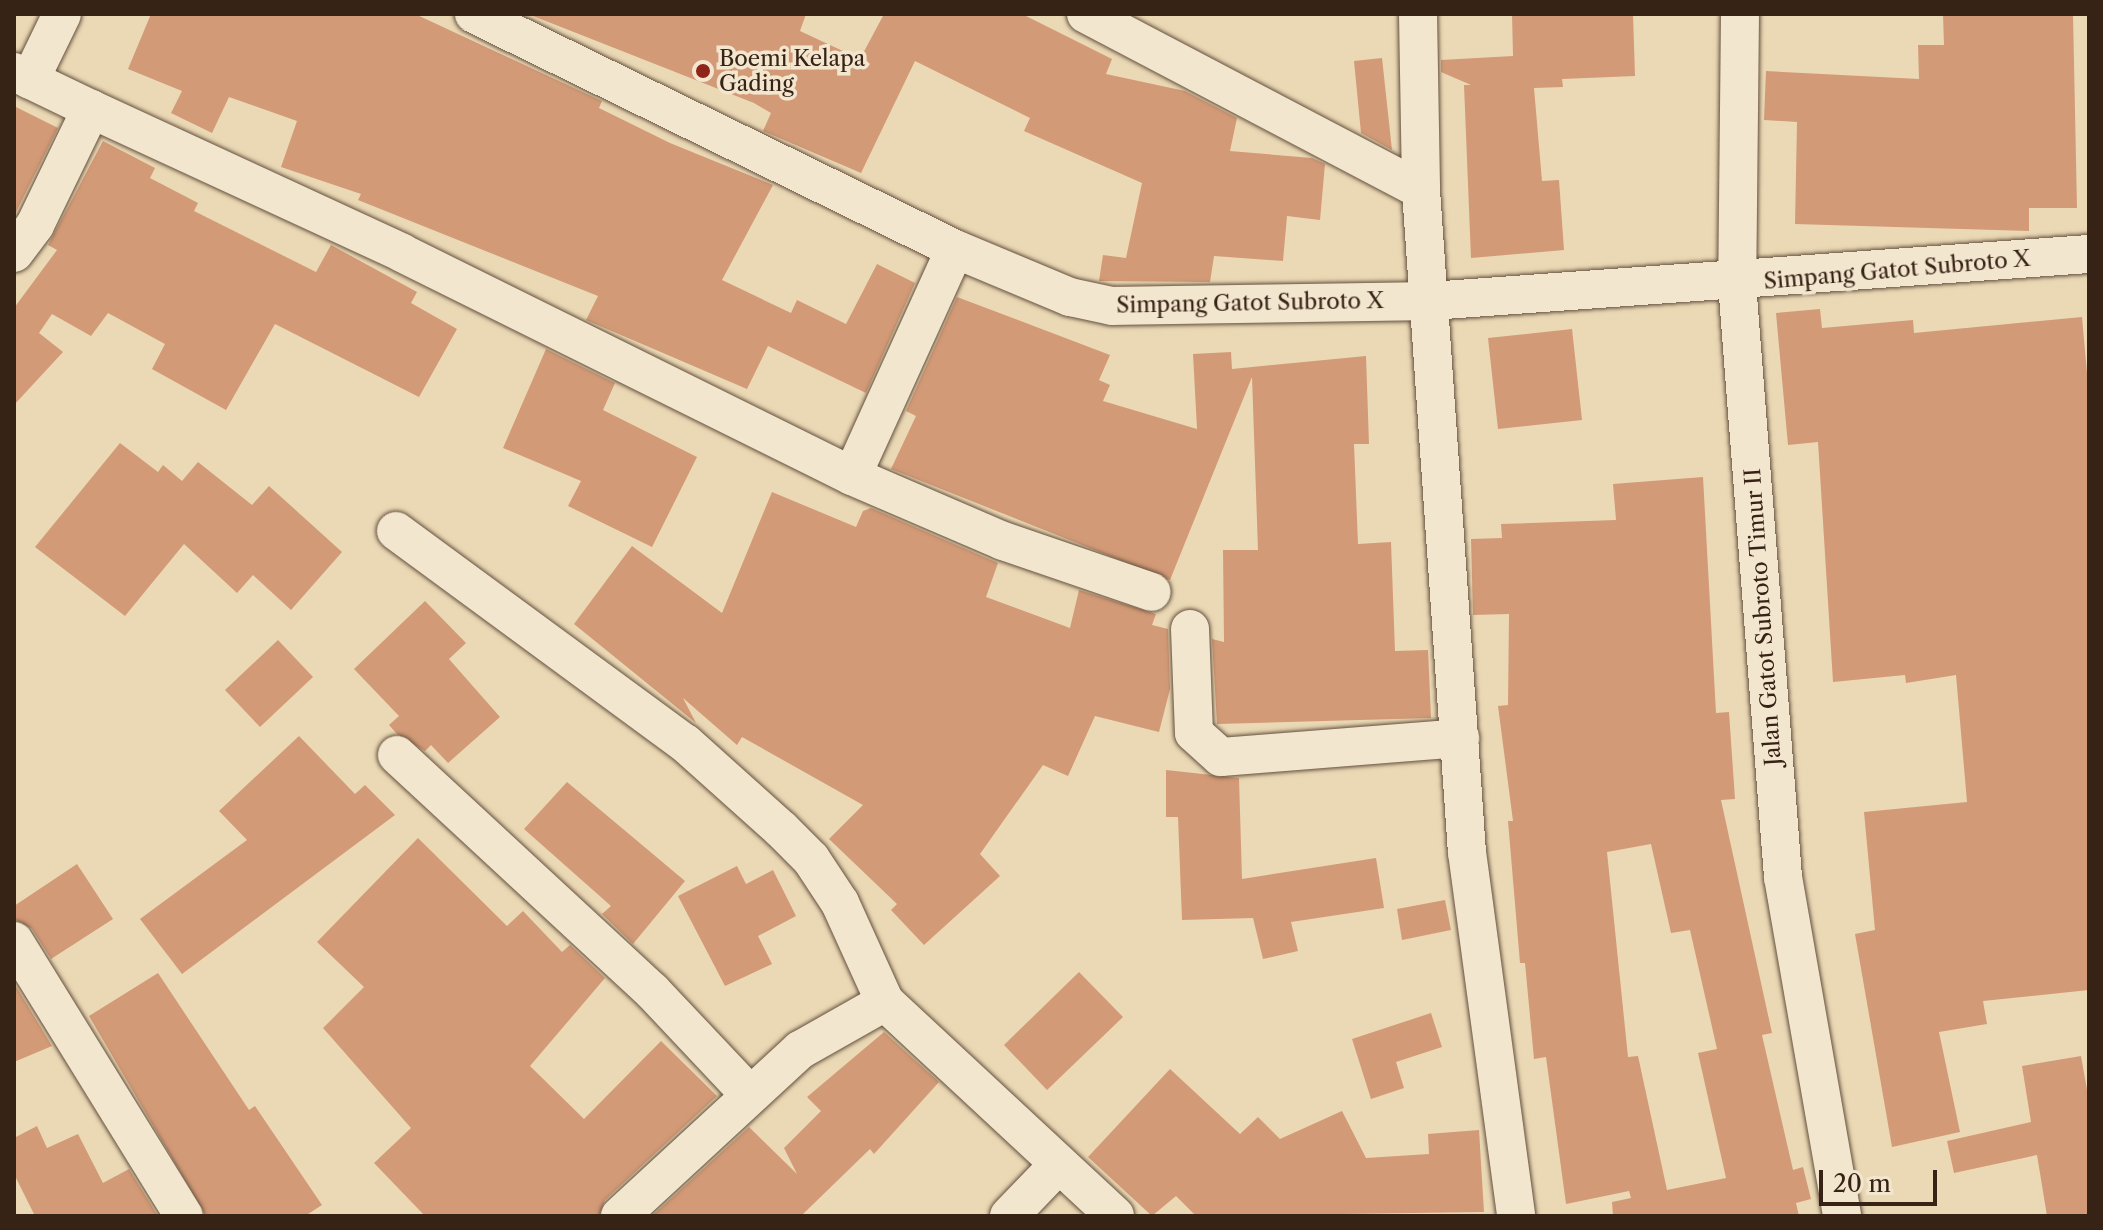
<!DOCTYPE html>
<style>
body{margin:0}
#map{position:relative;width:2103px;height:1230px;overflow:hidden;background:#ebd9b5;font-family:"Libre Caslon Text",serif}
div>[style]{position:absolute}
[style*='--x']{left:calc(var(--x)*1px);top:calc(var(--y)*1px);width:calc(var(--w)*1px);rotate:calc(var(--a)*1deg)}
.building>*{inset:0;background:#d39a77}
.roads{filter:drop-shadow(0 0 2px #64503e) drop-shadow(0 0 2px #64503e)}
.minor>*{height:38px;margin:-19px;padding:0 19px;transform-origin:19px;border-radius:19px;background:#f2e6cf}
.dots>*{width:22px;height:22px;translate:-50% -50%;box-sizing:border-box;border:4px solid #f2e6cf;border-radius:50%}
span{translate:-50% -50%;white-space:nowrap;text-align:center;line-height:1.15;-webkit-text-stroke:7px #f2e6cf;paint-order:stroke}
.poi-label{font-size:22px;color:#372216}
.left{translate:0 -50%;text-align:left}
.street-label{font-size:22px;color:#372216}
.frame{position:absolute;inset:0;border:16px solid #372216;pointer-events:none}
.scale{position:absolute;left:1819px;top:1170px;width:118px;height:36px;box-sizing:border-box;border:4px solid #372216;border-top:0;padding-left:10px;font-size:24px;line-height:28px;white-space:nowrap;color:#372216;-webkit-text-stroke:6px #f2e6cf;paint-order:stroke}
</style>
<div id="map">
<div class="building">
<div style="clip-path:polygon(151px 14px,415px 14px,602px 101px,599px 108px,670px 143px,773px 185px,722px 280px,791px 313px,797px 300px,846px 324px,877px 264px,915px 283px,866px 393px,768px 346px,747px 389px,586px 320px,598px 296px,358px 200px,361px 194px,281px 167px,297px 121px,229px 97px,212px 133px,171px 113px,182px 91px,128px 69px)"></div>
<div style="clip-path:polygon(528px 14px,806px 14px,800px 31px,860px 59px,884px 14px,1022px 14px,1112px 59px,1106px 74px,1185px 91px,1237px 118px,1230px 151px,1312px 158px,1325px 164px,1320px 220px,1287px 216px,1283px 261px,1214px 256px,1210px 282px,1099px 281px,1103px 255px,1126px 258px,1142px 183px,1024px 131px,1030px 118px,915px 61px,861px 173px,763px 131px,771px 113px,754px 103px)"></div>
<div style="clip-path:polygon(1512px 14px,1633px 14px,1635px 76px,1562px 79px,1563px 87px,1534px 88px,1542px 181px,1559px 180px,1564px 250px,1471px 258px,1464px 85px,1471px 85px,1441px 72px,1441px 60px,1513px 56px)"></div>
<div style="clip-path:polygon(1943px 14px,2073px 14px,2077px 208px,2029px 208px,2029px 231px,1795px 224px,1797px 122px,1764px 120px,1766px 71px,1919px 79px,1918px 45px,1944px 45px)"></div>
<div style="clip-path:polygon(1382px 58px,1392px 150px,1361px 133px,1354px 61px)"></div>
<div style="clip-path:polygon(14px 106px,58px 128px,14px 216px)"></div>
<div style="clip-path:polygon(103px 141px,155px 168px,150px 178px,198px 203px,194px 211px,316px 272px,331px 245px,417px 292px,411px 303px,457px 329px,419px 397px,275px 324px,226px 410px,152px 369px,165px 344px,108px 313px,91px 336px,52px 314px,39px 333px,63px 352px,14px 405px,14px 308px,57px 250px,48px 245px)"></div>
<div style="clip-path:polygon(957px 297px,1110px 355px,1099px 380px,1110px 385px,1103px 401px,1197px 429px,1193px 354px,1231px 352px,1232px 369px,1366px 356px,1369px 444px,1354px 444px,1358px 544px,1391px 542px,1395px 651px,1428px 650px,1431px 718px,1217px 724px,1212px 639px,1224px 642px,1223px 550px,1258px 550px,1252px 377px,1170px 580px,891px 469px,916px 416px,906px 411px)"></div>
<div style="clip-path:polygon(1820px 309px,1822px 328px,1913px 320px,1914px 333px,2082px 317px,2089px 396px,2089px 990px,1983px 1001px,1987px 1024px,1939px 1032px,1960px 1132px,1892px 1147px,1855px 934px,1875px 930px,1864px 812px,1967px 802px,1956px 675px,1906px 683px,1905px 675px,1833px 682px,1818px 442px,1788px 445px,1776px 313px)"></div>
<div style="clip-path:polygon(1572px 329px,1582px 420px,1498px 429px,1488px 338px)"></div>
<div style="clip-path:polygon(546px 349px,615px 383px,603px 410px,697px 457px,652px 547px,568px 506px,581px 481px,503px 448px)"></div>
<div style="clip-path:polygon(120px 443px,158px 472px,163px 465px,182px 481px,198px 462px,252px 505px,269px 486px,342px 552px,291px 610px,253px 575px,237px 593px,184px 544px,125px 616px,35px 547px)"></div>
<div style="clip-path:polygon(evenodd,1703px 477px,1716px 713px,1729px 712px,1735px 799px,1721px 800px,1772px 1033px,1762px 1035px,1793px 1170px,1803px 1167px,1811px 1199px,1796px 1203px,1799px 1216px,1613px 1216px,1612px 1202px,1631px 1198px,1629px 1191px,1566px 1204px,1546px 1057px,1534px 1059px,1525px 963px,1520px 963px,1508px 821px,1513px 821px,1498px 706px,1508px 705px,1509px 614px,1473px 615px,1471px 539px,1502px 538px,1501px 524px,1616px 520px,1613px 484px,1703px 477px,1651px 844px,1671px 933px,1690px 930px,1717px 1049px,1698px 1053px,1726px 1178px,1667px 1190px,1638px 1056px,1628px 1057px,1607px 852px,1651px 844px)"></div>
<div style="clip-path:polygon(772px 492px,856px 527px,863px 511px,871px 508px,998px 563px,986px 597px,1070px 628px,1079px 590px,1156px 614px,1152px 625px,1168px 629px,1170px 689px,1159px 732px,1095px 716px,1068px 776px,1043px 765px,980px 854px,1000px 876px,924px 945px,891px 910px,897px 904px,829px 839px,863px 805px,742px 737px,737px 745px,683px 698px,696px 723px,574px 624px,632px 546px,722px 613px)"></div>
<div style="clip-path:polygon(425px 601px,466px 643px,449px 659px,500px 717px,448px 763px,431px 745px,425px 751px,397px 734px,389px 725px,399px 716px,354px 669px)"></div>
<div style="clip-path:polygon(278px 640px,313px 677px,260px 727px,225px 690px)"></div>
<div style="clip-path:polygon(299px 736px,355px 794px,365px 785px,395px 815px,182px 974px,140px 919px,247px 840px,219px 811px)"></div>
<div style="clip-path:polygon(1166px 770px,1239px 778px,1242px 879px,1376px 858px,1384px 908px,1291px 922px,1298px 951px,1263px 959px,1253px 918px,1182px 920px,1178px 817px,1166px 817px)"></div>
<div style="clip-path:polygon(567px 782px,685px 881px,633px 944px,602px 914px,611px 906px,524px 829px)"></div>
<div style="clip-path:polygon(418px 838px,507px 926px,523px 911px,562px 952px,570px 945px,605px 978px,530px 1066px,584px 1119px,661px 1041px,717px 1096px,605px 1200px,599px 1216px,425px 1216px,374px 1163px,411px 1128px,323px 1028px,364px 987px,317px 942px)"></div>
<div style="clip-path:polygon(77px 864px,113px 919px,51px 959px,32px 929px,14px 919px,14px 906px)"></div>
<div style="clip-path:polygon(737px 866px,746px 884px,773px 870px,796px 916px,758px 936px,772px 964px,725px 986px,678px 896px)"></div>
<div style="clip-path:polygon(1445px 900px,1451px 930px,1402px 940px,1397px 909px)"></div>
<div style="clip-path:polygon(1079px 972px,1123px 1017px,1047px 1090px,1004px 1045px)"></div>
<div style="clip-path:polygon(158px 973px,249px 1110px,255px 1106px,322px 1205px,305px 1216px,206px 1216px,89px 1016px)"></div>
<div style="clip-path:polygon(14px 983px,52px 1046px,14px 1062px)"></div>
<div style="clip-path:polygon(1431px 1013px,1442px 1047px,1396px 1062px,1404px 1088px,1371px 1099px,1352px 1039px)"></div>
<div style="clip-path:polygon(884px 1032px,939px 1082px,874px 1154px,870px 1149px,801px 1216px,652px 1216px,749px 1127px,797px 1174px,784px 1148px,821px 1111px,807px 1097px)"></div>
<div style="clip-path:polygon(2081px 1056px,2089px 1101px,2089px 1216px,2047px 1216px,2037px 1155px,1954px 1173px,1947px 1141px,2031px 1122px,2022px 1066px)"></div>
<div style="clip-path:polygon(1170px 1069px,1240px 1134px,1258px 1117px,1280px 1139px,1342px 1111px,1366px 1158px,1429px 1154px,1428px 1134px,1479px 1130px,1484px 1212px,1196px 1216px,1176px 1196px,1152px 1216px,1088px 1157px)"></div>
<div style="clip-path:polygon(37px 1126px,47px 1148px,78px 1134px,103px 1183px,129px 1169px,158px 1216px,35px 1216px,14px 1174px,14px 1138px)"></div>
</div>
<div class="roads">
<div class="minor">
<div style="--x:474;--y:14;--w:535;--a:26.04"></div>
<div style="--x:955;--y:249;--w:125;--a:22.7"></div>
<div style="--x:1070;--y:297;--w:43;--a:12.1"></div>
<div style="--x:1112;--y:306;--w:318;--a:-0.9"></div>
<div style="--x:1430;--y:301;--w:661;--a:-4.08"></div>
<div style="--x:1086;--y:14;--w:378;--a:27.7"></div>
<div style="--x:1418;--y:14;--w:176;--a:89"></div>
<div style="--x:1421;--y:190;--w:664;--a:86.03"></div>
<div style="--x:1467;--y:852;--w:367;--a:82.3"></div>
<div style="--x:1740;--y:14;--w:269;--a:90.6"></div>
<div style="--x:1737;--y:283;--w:596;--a:85.57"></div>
<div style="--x:1783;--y:877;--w:344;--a:80.1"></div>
<div style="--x:14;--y:72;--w:85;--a:25.7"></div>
<div style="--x:30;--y:80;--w:73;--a:-64.1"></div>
<div style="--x:14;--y:253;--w:35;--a:-53"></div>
<div style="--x:35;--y:225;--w:129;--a:-64.2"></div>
<div style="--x:91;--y:109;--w:343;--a:24.8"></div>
<div style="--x:402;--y:253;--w:502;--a:26.36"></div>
<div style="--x:852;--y:476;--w:249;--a:-65.6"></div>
<div style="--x:852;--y:476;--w:164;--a:23.3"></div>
<div style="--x:1003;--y:541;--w:157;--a:18.9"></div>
<div style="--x:396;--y:531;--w:358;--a:36.3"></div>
<div style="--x:685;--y:743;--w:129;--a:41.9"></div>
<div style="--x:781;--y:829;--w:42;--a:45"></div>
<div style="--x:811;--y:859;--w:53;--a:56.6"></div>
<div style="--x:840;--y:903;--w:109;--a:65.6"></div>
<div style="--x:885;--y:1002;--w:314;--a:42.9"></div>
<div style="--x:1190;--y:629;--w:104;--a:87.8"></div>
<div style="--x:1194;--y:733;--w:36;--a:42"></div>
<div style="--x:1221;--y:757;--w:240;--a:-4.5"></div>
<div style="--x:397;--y:755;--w:347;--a:42.8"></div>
<div style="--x:652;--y:991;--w:140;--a:46.7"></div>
<div style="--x:14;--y:941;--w:323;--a:58.3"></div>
<div style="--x:620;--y:1216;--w:245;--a:-42.7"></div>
<div style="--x:800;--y:1050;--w:98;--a:-29.5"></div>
<div style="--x:1009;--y:1216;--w:71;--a:-46.1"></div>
</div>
</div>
<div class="dots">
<div style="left:703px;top:71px;background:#8f2418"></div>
</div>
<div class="poi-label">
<span class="left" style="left:719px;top:71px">Boemi Kelapa<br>Gading</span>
</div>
<div class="street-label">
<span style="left:1897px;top:270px;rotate:-5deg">Simpang Gatot Subroto X</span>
<span style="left:1250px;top:303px;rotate:-1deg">Simpang Gatot Subroto X</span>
<span style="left:1763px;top:617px;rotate:-94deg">Jalan Gatot Subroto Timur II</span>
</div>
<div class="frame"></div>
<div class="scale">20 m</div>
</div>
